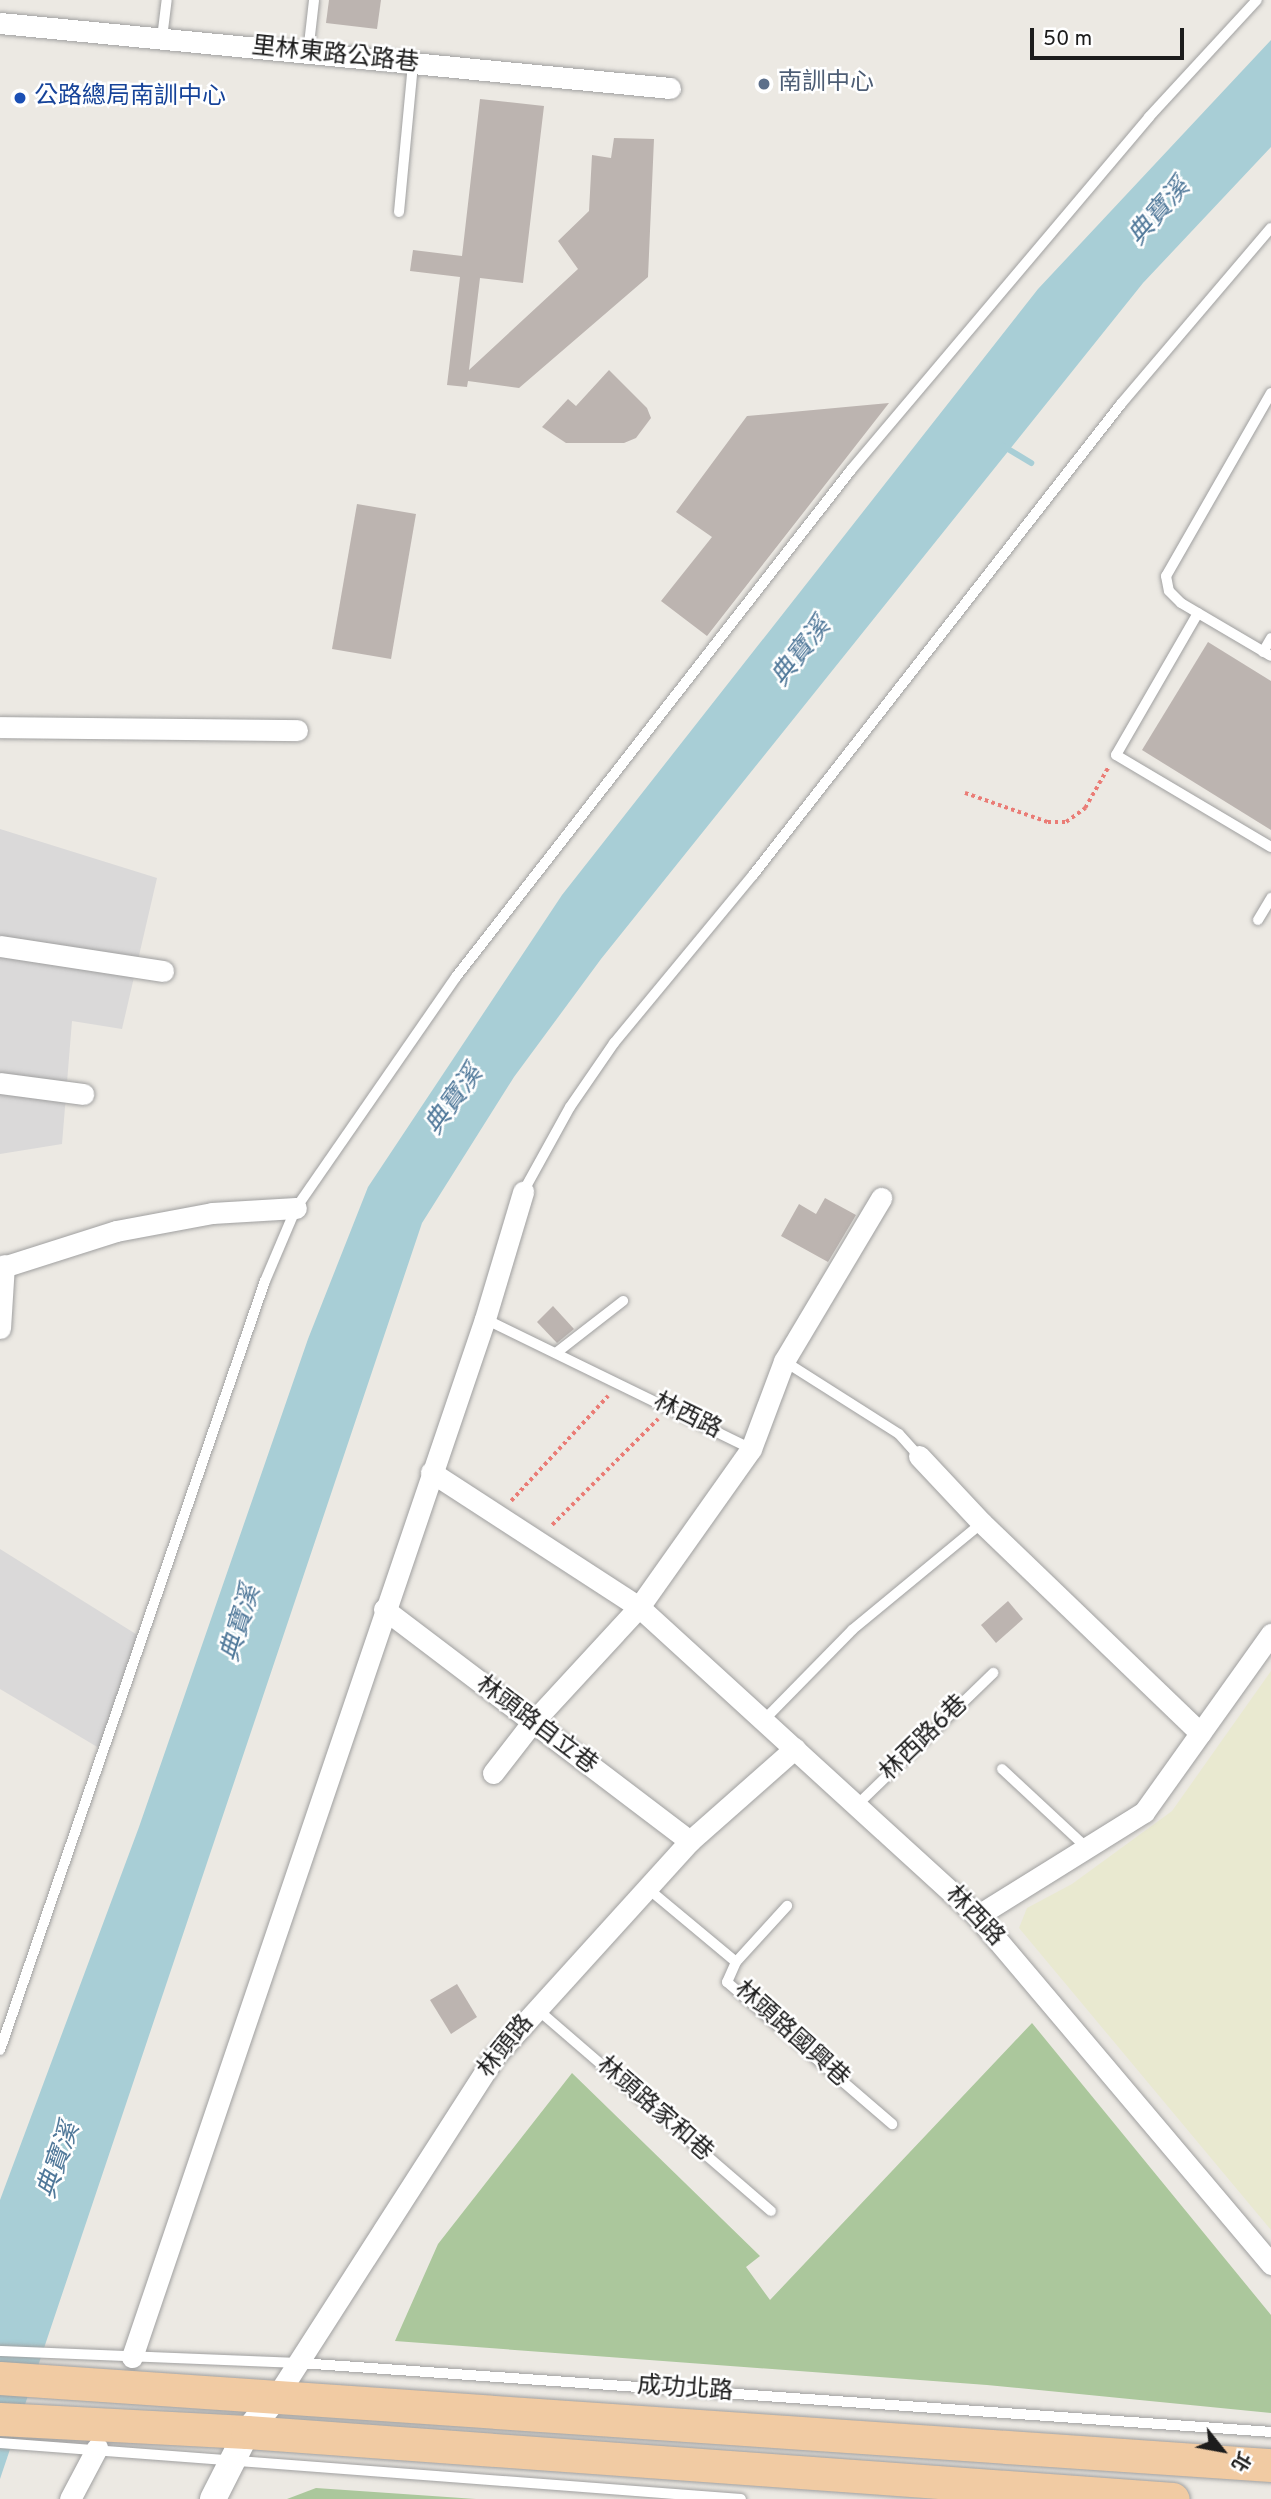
<!DOCTYPE html>
<meta charset="utf-8">
<style>
body{margin:0}
#map{position:relative;width:1271px;height:2499px;overflow:hidden;background:#ece9e3;font-family:Overpass,"Noto Sans TC",sans-serif}
div>[style]{position:absolute}
[style*='--x']{left:calc(var(--x)*1px);top:calc(var(--y)*1px);width:calc(var(--w)*1px);rotate:calc(var(--a)*1deg)}
.residential>*{inset:0;background:#dad9d9}
.farmland>*{inset:0;background:#e9e9d0}
.forest>*{inset:0;background:#abc79c}
.water>*{inset:0;background:#a8ced6}
.stream>*{height:6px;margin:-3px;padding:0 3px;transform-origin:3px;border-radius:3px;background:#a8ced6}
.building>*{inset:0;background:#bcb4b0}
.path>*{height:3.5px;margin-top:-1.75px;transform-origin:0;background:repeating-linear-gradient(90deg,#ea7c76 0 3.5px,transparent 0 7px)}
.roads{filter:drop-shadow(0 0 2px #a0a0a0) drop-shadow(0 0 2px #a0a0a0)}
.service>*{height:10px;margin:-5px;padding:0 5px;transform-origin:5px;border-radius:5px;background:#fff}
.minor>*{height:21px;margin:-10.5px;padding:0 10.5px;transform-origin:10.5px;border-radius:10.5px;background:#fff}
.tertiary>*{height:26px;margin:-13px;padding:0 13px;transform-origin:13px;border-radius:13px;background:#fff}
.primary>*{height:33px;margin:-16.5px;padding:0 16.5px;transform-origin:16.5px;border-radius:16.5px;background:#f1cba3}
.dots>*{width:19px;height:19px;translate:-50% -50%;box-sizing:border-box;border:4px solid #fff;border-radius:50%}
span{translate:-50% -50%;white-space:nowrap;text-align:center;line-height:1.15;-webkit-text-stroke:5px #fff;paint-order:stroke}
.street-label{font-size:24px;color:#1c1c1c}
.service-label{font-size:24px;color:#4e5e75}
.left{translate:0 -50%;text-align:left}
.transit-label{font-size:24px;color:#164399}
.water-label{font-size:26px;color:#51799a;font-style:italic}
.north{position:absolute;left:1187px;top:2415px;width:70px;height:70px;-webkit-text-stroke:5px #fff;paint-order:stroke;rotate:121deg;font-size:19px;font-weight:700;line-height:28px;text-align:center;color:#1c1c1c}
.north::after{content:'';display:block;margin:auto;width:24px;height:32px;background:#1c1c1c;clip-path:polygon(50% 0,100% 100%,50% 72%,0 100%)}
.scale{position:absolute;left:1030px;top:28px;width:154px;height:32px;box-sizing:border-box;border:4px solid #1c1c1c;border-top:0;padding-left:9px;font-size:21px;line-height:24px;white-space:nowrap;color:#1c1c1c;-webkit-text-stroke:5px #fff;paint-order:stroke}
</style>
<div id="map">
<div class="residential">
<div style="clip-path:polygon(0 829px,157px 878px,122px 1029px,72px 1021px,62px 1144px,0 1154px)"></div>
<div style="clip-path:polygon(0 1549px,139px 1636px,104px 1751px,0 1689px)"></div>
</div>
<div class="farmland">
<div style="clip-path:polygon(1271px 1671px,1271px 2230px,1019px 1928px,1027px 1908px,1072px 1884px,1172px 1811px)"></div>
</div>
<div class="forest">
<div style="clip-path:polygon(1032px 2023px,1271px 2315px,1271px 2413px,987px 2385px,395px 2341px,438px 2244px,572px 2073px,760px 2256px,746px 2267px,770px 2300px)"></div>
<div style="clip-path:polygon(316px 2488px,476px 2499px,287px 2499px)"></div>
</div>
<div class="water">
<div style="clip-path:polygon(1271px 40px,1271px 147px,1143px 283px,601px 959px,514px 1077px,422px 1223px,0 2479px,0 2200px,139px 1827px,308px 1339px,368px 1187px,562px 895px,1038px 289px)"></div>
</div>
<div class="stream">
<div style="--x:1003;--y:446;--w:33;--a:31"></div>
</div>
<div class="building">
<div style="clip-path:polygon(329px 0,381px 0,377px 29px,326px 23px)"></div>
<div style="clip-path:polygon(480px 99px,544px 106px,523px 283px,480px 278px,469px 370px,578px 269px,558px 241px,589px 211px,592px 155px,611px 158px,614px 138px,654px 139px,648px 277px,519px 388px,468px 381px,467px 387px,447px 385px,460px 277px,410px 271px,413px 250px,462px 256px)"></div>
<div style="clip-path:polygon(609px 370px,647px 408px,651px 418px,636px 438px,624px 443px,566px 443px,542px 427px,568px 399px,576px 406px)"></div>
<div style="clip-path:polygon(889px 403px,707px 636px,661px 601px,712px 537px,676px 512px,747px 416px)"></div>
<div style="clip-path:polygon(357px 504px,416px 514px,391px 659px,332px 649px)"></div>
<div style="clip-path:polygon(1208px 642px,1271px 681px,1271px 830px,1142px 750px)"></div>
<div style="clip-path:polygon(825px 1198px,856px 1215px,828px 1262px,781px 1236px,799px 1204px,816px 1214px)"></div>
<div style="clip-path:polygon(553px 1306px,574px 1329px,557px 1343px,537px 1322px)"></div>
<div style="clip-path:polygon(1008px 1601px,1023px 1619px,996px 1643px,981px 1625px)"></div>
<div style="clip-path:polygon(457px 1984px,477px 2017px,451px 2034px,430px 2000px)"></div>
</div>
<div class="path">
<div style="--x:965;--y:793;--w:88;--a:19.3"></div>
<div style="--x:1048;--y:822;--w:18;--a:0"></div>
<div style="--x:1066;--y:822;--w:24;--a:-36"></div>
<div style="--x:1085;--y:808;--w:48;--a:-60.3"></div>
<div style="--x:511;--y:1501;--w:143;--a:-47.3"></div>
<div style="--x:552;--y:1525;--w:150;--a:-45"></div>
</div>
<div class="roads">
<div class="service">
<div style="--x:162;--y:38;--w:38;--a:-83"></div>
<div style="--x:308;--y:53;--w:53;--a:-83.5"></div>
<div style="--x:399;--y:212;--w:149;--a:-84.6"></div>
<div style="--x:1271;--y:393;--w:211;--a:119.8"></div>
<div style="--x:1166;--y:576;--w:15;--a:79"></div>
<div style="--x:1169;--y:591;--w:17;--a:45"></div>
<div style="--x:1181;--y:603;--w:104;--a:30.5"></div>
<div style="--x:1198;--y:613;--w:164;--a:120"></div>
<div style="--x:1116;--y:755;--w:180;--a:30.7"></div>
<div style="--x:1263;--y:652;--w:16;--a:-60"></div>
<div style="--x:1258;--y:920;--w:26;--a:-59"></div>
<div style="--x:523;--y:1192;--w:97;--a:-61.1"></div>
<div style="--x:570;--y:1107;--w:78;--a:-55.5"></div>
<div style="--x:614;--y:1043;--w:218;--a:-50.4"></div>
<div style="--x:753;--y:875;--w:598;--a:-52"></div>
<div style="--x:1121;--y:404;--w:231;--a:-49.6"></div>
<div style="--x:485;--y:1319;--w:296;--a:26"></div>
<div style="--x:556;--y:1353;--w:85;--a:-37.8"></div>
<div style="--x:784;--y:1361;--w:136;--a:32.4"></div>
<div style="--x:899;--y:1434;--w:30;--a:48"></div>
<div style="--x:764;--y:1720;--w:126;--a:-45.6"></div>
<div style="--x:852;--y:1630;--w:168;--a:-39.5"></div>
<div style="--x:1002;--y:1769;--w:113;--a:42.9"></div>
<div style="--x:857;--y:1805;--w:190;--a:-44.1"></div>
<div style="--x:646;--y:1887;--w:117;--a:39.8"></div>
<div style="--x:736;--y:1962;--w:22;--a:114"></div>
<div style="--x:727;--y:1982;--w:218;--a:40.7"></div>
<div style="--x:736;--y:1962;--w:76;--a:-47.7"></div>
<div style="--x:537;--y:2009;--w:309;--a:40.8"></div>
<div style="--x:0;--y:2050;--w:813;--a:-70.99"></div>
<div style="--x:265;--y:1281;--w:79;--a:-67"></div>
<div style="--x:296;--y:1208;--w:281;--a:-55.3"></div>
<div style="--x:456;--y:977;--w:643;--a:-52.08"></div>
<div style="--x:851;--y:470;--w:462;--a:-49.8"></div>
<div style="--x:1149;--y:117;--w:159;--a:-47.3"></div>
<div style="--x:0;--y:2351;--w:300;--a:2.3"></div>
<div style="--x:300;--y:2363;--w:973;--a:4.06"></div>
<div style="--x:0;--y:2443;--w:743;--a:4.32"></div>
</div>
<div class="minor">
<div style="--x:0;--y:23;--w:673;--a:5.54"></div>
<div style="--x:0;--y:727;--w:297;--a:0.6"></div>
<div style="--x:0;--y:946;--w:165;--a:8.7"></div>
<div style="--x:0;--y:1083;--w:84;--a:7.5"></div>
<div style="--x:0;--y:1268;--w:122;--a:-17.7"></div>
<div style="--x:116;--y:1231;--w:98;--a:-10.6"></div>
<div style="--x:212;--y:1213;--w:84;--a:-3.4"></div>
<div style="--x:0;--y:1328;--w:63;--a:-86.4"></div>
<div style="--x:919;--y:1456;--w:92;--a:46.8"></div>
<div style="--x:982;--y:1523;--w:303;--a:43.9"></div>
<div style="--x:431;--y:1472;--w:248;--a:33"></div>
<div style="--x:639;--y:1607;--w:458;--a:42.4"></div>
<div style="--x:977;--y:1916;--w:456;--a:49.8"></div>
<div style="--x:384;--y:1609;--w:384;--a:37.2"></div>
<div style="--x:493;--y:1773;--w:62;--a:-52.2"></div>
<div style="--x:531;--y:1724;--w:159;--a:-47.3"></div>
<div style="--x:639;--y:1607;--w:194;--a:-54.7"></div>
<div style="--x:751;--y:1449;--w:94;--a:-69.4"></div>
<div style="--x:784;--y:1361;--w:190;--a:-59.2"></div>
<div style="--x:977;--y:1916;--w:197;--a:-31.9"></div>
<div style="--x:1144;--y:1812;--w:219;--a:-54.5"></div>
<div style="--x:132;--y:2357;--w:1096;--a:-71.22"></div>
<div style="--x:485;--y:1319;--w:133;--a:-73.3"></div>
<div style="--x:278;--y:2394;--w:400;--a:-57.3"></div>
<div style="--x:494;--y:2057;--w:292;--a:-47.8"></div>
<div style="--x:690;--y:1841;--w:140;--a:-41.5"></div>
<div style="--x:70;--y:2499;--w:58;--a:-62.1"></div>
</div>
<div class="tertiary">
<div style="--x:213;--y:2499;--w:75;--a:-63.1"></div>
<div style="--x:247;--y:2432;--w:49;--a:-50.8"></div>
</div>
<div class="primary">
<div style="--x:0;--y:2378;--w:1274;--a:3.92"></div>
<div style="--x:0;--y:2419;--w:247;--a:3"></div>
<div style="--x:247;--y:2432;--w:928;--a:4.14"></div>
</div>
</div>
<div class="dots">
<div style="left:764px;top:84px;background:#5c6f8a"></div>
<div style="left:20px;top:98px;background:#1a4fb4"></div>
</div>
<div class="street-label">
<span style="left:335px;top:56px;rotate:6deg">里林東路公路巷</span>
<span style="left:687px;top:1417px;rotate:26deg">林西路</span>
<span style="left:536px;top:1726px;rotate:37deg">林頭路自立巷</span>
<span style="left:925px;top:1739px;rotate:-44deg">林西路6巷</span>
<span style="left:974px;top:1917px;rotate:46deg">林西路</span>
<span style="left:791px;top:2035px;rotate:42deg">林頭路國興巷</span>
<span style="left:507px;top:2047px;rotate:-51deg">林頭路</span>
<span style="left:654px;top:2110px;rotate:41deg">林頭路家和巷</span>
<span style="left:685px;top:2390px;rotate:4deg">成功北路</span>
</div>
<div class="service-label">
<span class="left" style="left:778px;top:84px">南訓中心</span>
</div>
<div class="transit-label">
<span class="left" style="left:34px;top:98px">公路總局南訓中心</span>
</div>
<div class="water-label">
<span style="left:1160px;top:213px;rotate:-49deg">典寶溪</span>
<span style="left:802px;top:653px;rotate:-52deg">典寶溪</span>
<span style="left:455px;top:1101px;rotate:-54deg">典寶溪</span>
<span style="left:242px;top:1624px;rotate:-73deg">典寶溪</span>
<span style="left:60px;top:2161px;rotate:-71deg">典寶溪</span>
</div>
<div class="north">北</div>
<div class="scale">50 m</div>
</div>
